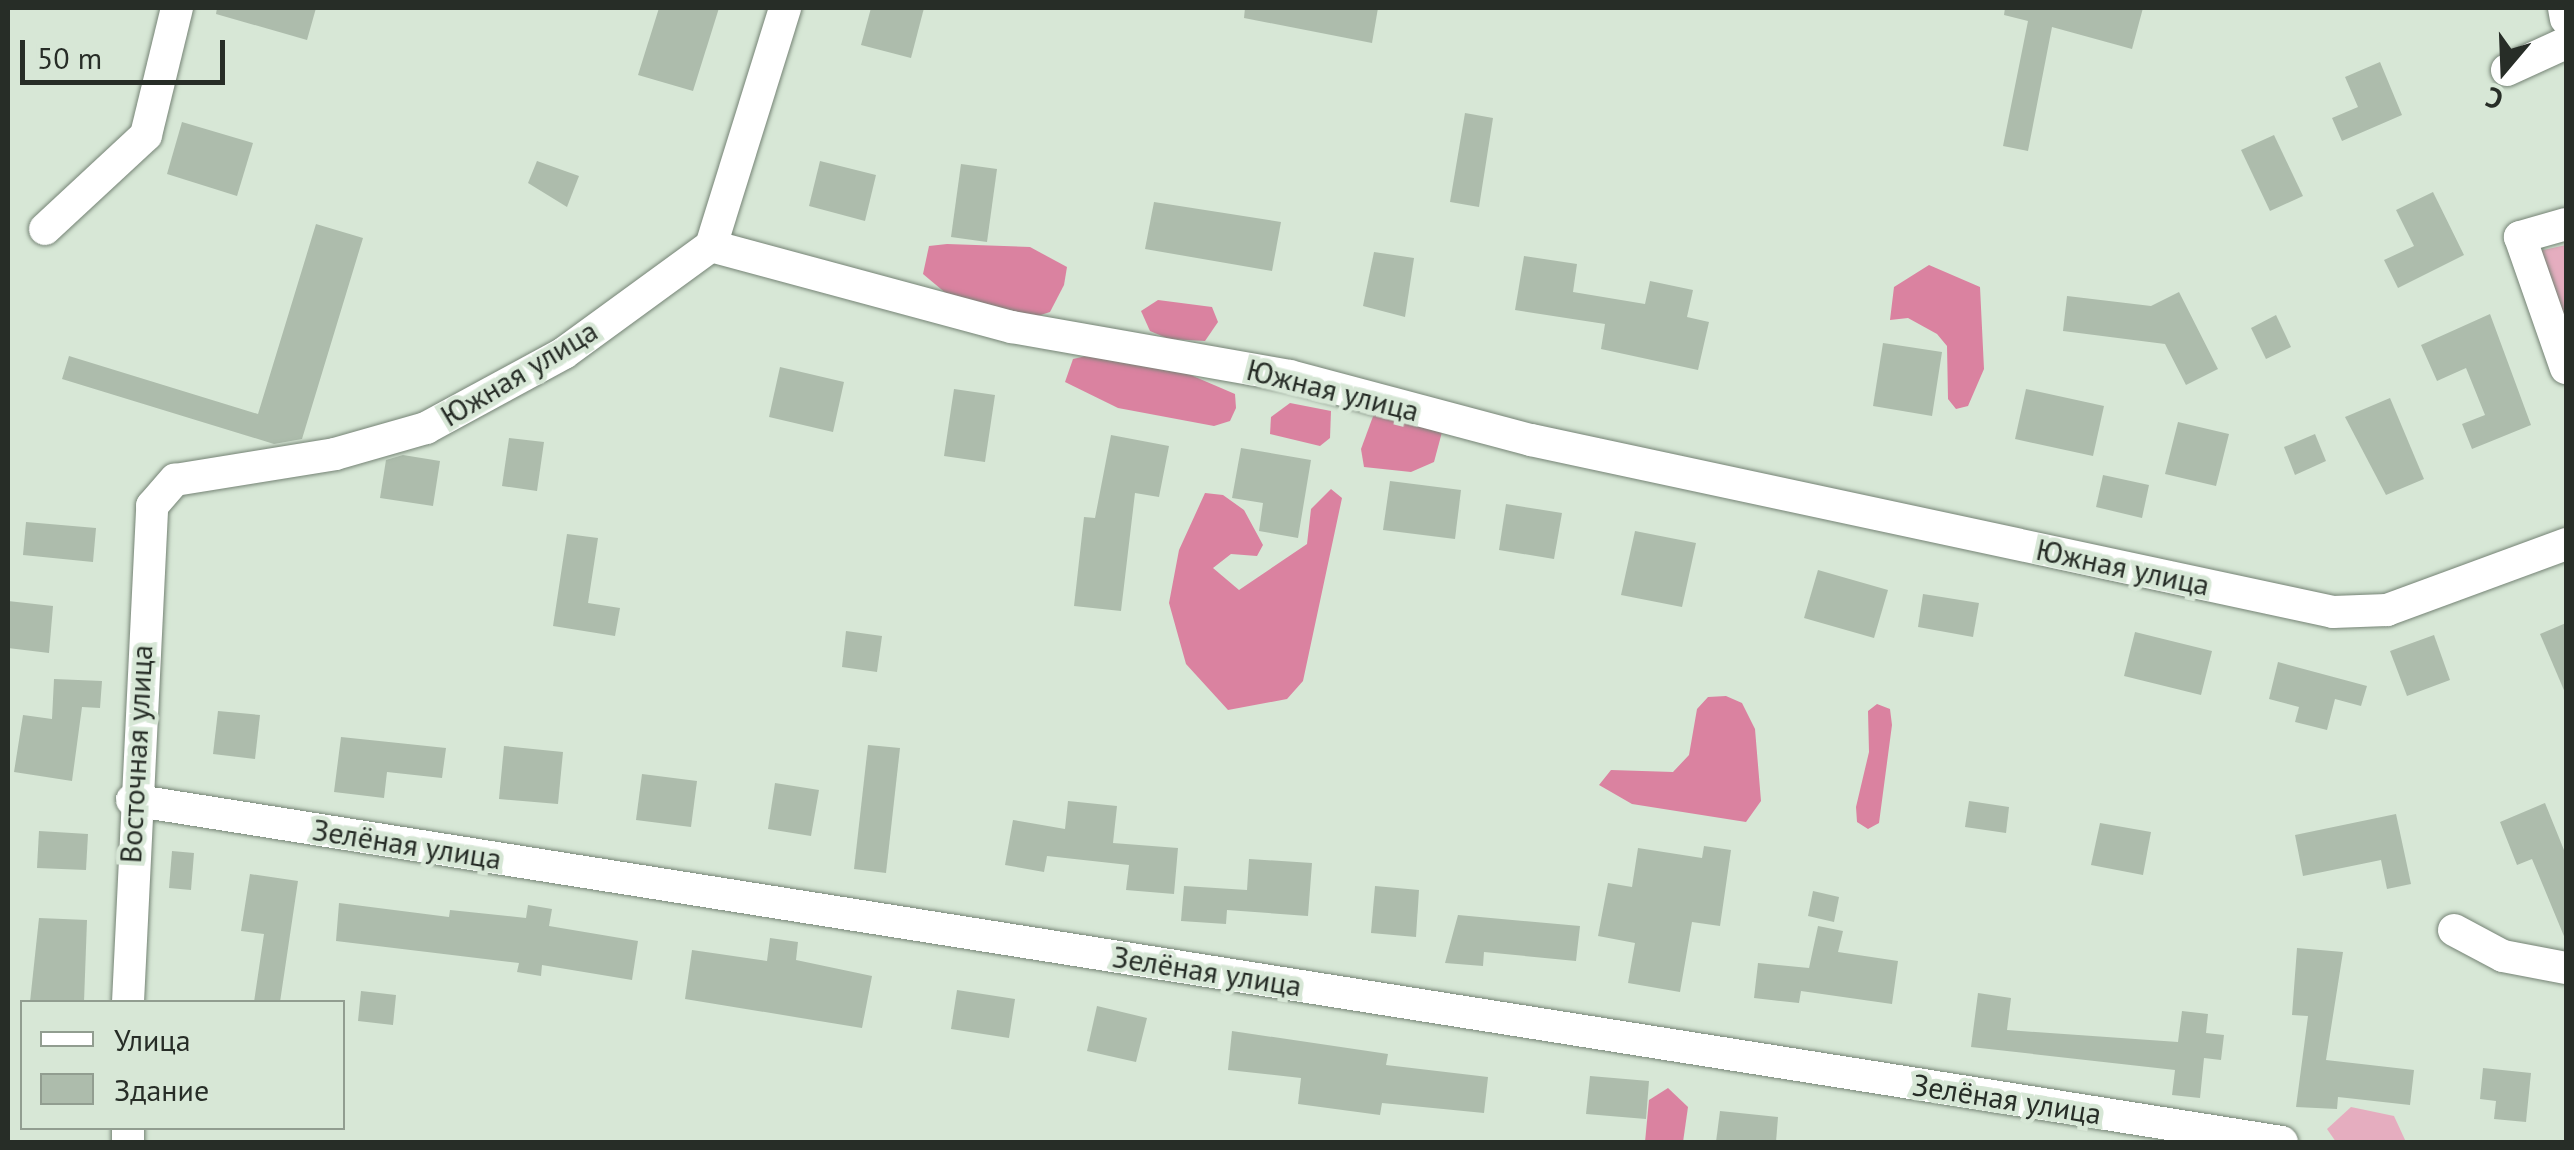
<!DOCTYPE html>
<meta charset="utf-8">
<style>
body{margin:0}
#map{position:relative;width:2574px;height:1150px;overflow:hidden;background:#d7e7d6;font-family:"PT Sans",sans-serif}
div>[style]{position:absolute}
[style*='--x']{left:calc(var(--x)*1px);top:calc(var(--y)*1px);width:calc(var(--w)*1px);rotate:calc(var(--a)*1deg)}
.green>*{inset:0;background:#e5adbf}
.forest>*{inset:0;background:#da82a0}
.building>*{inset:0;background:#adbcac}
.roads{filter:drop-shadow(0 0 2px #758375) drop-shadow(0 0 2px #758375)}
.street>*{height:32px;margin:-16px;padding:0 16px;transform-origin:16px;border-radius:16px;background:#fff}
span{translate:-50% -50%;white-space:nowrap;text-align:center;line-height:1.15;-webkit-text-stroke:9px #d7e7d6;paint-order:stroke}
.street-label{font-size:30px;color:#272d27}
.frame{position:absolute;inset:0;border:10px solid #272d27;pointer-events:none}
.legend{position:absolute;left:20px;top:1000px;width:325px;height:130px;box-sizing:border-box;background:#d7e7d6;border:2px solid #919d90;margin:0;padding:12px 18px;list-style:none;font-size:30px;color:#272d27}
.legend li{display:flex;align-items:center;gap:20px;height:50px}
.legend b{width:50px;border:2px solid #919d90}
.north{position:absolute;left:2454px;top:20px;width:100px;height:100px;-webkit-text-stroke:8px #d7e7d6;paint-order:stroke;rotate:199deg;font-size:28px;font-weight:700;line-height:40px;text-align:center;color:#272d27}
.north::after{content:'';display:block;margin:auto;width:35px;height:45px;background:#272d27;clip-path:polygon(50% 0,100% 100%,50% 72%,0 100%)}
.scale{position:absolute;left:20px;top:40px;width:205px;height:45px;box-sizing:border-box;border:5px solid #272d27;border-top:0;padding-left:12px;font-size:30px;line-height:35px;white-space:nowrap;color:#272d27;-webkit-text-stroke:8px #d7e7d6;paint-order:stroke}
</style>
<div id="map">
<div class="green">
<div style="clip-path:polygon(2566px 245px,2566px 337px,2535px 252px)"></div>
<div style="clip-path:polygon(2351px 1107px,2394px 1116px,2406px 1142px,2336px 1142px,2327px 1129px)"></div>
</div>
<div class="forest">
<div style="clip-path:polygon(947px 244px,1030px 247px,1067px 267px,1064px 285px,1050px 312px,1025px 320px,948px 295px,923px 274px,929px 246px)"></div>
<div style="clip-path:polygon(1929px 265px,1980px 287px,1984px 369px,1968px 406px,1956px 409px,1948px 399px,1947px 346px,1937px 334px,1908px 318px,1890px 320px,1894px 287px)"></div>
<div style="clip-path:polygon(1158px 300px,1212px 307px,1218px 322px,1205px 341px,1169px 339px,1150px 331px,1141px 311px)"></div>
<div style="clip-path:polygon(1090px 355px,1186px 373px,1235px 394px,1236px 408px,1230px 421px,1214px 426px,1118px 408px,1065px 382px,1073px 359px)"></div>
<div style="clip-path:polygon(1290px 403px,1331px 411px,1330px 438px,1320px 446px,1270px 434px,1271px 417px)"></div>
<div style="clip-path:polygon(1375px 411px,1442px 432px,1434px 462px,1411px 472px,1364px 467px,1361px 449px)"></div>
<div style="clip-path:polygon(1331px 489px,1342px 498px,1303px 681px,1287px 699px,1228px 710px,1186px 664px,1169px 603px,1179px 550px,1205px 493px,1223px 495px,1244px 510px,1263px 545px,1257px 556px,1231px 554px,1213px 568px,1239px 590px,1307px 544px,1311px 509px)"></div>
<div style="clip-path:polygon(1726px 696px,1742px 703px,1755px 729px,1761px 801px,1746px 822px,1632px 804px,1599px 785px,1611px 770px,1673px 772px,1689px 755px,1697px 709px,1708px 697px)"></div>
<div style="clip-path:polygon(1877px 704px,1890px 709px,1892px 725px,1879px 823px,1868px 829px,1857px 822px,1856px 807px,1869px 752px,1868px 711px)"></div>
<div style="clip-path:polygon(1668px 1088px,1688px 1107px,1683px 1142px,1645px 1142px,1649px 1100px)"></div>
</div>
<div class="building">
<div style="clip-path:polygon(217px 8px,316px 8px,307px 40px,216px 14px)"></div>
<div style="clip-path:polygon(659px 8px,719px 8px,693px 91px,638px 75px)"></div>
<div style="clip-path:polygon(871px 8px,924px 8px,911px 58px,861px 45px)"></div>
<div style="clip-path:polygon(1245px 8px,1378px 8px,1372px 43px,1244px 18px)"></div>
<div style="clip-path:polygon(2005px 8px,2143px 8px,2132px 49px,2052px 27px,2028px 151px,2003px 146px,2028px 21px,2004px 15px)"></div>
<div style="clip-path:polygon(2380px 62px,2402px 115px,2342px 141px,2332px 118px,2358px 107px,2345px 77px)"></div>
<div style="clip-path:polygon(1465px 113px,1493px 118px,1479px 207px,1450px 202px)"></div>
<div style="clip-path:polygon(182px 122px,253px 143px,237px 196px,167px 174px)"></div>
<div style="clip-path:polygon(2274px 135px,2303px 196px,2270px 211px,2241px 150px)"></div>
<div style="clip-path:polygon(537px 161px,579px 176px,567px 207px,528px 183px)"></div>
<div style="clip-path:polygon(820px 161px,876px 175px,865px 221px,809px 206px)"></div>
<div style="clip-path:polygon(961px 164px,997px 169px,987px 242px,951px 237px)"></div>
<div style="clip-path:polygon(2433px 192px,2464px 255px,2398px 288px,2384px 260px,2414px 246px,2396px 210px)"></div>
<div style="clip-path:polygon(1154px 202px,1281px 222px,1272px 271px,1145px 249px)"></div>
<div style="clip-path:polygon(316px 224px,363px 238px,302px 439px,274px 444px,62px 379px,69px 356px,258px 414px)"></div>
<div style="clip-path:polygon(1374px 252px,1414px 258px,1405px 317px,1363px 306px)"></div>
<div style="clip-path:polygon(1524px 256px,1577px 264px,1573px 292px,1645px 304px,1650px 281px,1693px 290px,1687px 317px,1709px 322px,1698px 370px,1601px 349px,1605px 324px,1515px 310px)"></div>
<div style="clip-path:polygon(2179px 292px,2218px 369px,2186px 385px,2165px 344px,2063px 331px,2067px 296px,2151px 306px)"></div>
<div style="clip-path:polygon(2490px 314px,2531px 425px,2472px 449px,2462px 424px,2485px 415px,2466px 368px,2437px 381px,2421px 345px)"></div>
<div style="clip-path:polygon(2276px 315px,2291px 347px,2266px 359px,2251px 328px)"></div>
<div style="clip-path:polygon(1883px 343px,1942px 352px,1932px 416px,1873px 406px)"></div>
<div style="clip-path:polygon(780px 367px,844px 382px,833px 432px,769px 417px)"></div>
<div style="clip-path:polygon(954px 389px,995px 395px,985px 462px,944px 456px)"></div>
<div style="clip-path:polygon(2026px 389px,2104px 406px,2093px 456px,2015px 439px)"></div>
<div style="clip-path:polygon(2390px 398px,2424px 479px,2386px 495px,2345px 417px)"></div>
<div style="clip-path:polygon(2178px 422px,2229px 434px,2216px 486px,2165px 474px)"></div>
<div style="clip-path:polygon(2315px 434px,2326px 461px,2295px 475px,2284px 447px)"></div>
<div style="clip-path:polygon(1111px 435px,1169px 446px,1159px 497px,1135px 493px,1121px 611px,1074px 606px,1084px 517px,1095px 518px)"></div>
<div style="clip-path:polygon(509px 438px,544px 442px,537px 491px,502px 486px)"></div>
<div style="clip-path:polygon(1241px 448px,1311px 460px,1298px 538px,1259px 531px,1263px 503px,1232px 498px)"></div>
<div style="clip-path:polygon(403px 455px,440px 461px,433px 506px,380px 498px,386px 460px)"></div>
<div style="clip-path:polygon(2103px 475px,2149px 485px,2142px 518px,2096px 507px)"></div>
<div style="clip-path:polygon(1390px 481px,1461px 490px,1455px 539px,1383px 530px)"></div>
<div style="clip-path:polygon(1506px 504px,1562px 513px,1554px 559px,1499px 550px)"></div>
<div style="clip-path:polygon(26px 522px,96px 528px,93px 562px,23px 555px)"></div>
<div style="clip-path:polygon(1635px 531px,1696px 543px,1682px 607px,1621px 595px)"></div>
<div style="clip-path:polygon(567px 534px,598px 538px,588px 603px,620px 608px,615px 636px,553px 626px)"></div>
<div style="clip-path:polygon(1818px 570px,1888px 590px,1874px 638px,1804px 618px)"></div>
<div style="clip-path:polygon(1923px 594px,1979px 603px,1973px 637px,1918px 627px)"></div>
<div style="clip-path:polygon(8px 601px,53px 606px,49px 653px,8px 648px)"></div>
<div style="clip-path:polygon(2566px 623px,2566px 695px,2540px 634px)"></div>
<div style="clip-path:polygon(846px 631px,882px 636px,877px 672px,842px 667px)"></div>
<div style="clip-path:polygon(2135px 632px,2212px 651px,2201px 695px,2124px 676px)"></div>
<div style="clip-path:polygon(2434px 635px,2450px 680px,2407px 696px,2390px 651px)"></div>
<div style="clip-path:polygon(2278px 662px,2367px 686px,2361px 706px,2335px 699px,2327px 730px,2295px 722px,2299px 707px,2269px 699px)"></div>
<div style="clip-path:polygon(54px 679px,102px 681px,100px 708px,82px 707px,72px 781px,14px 772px,23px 715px,52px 719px)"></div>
<div style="clip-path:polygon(218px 711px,260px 715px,255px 759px,213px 754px)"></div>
<div style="clip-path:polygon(341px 737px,446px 748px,442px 778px,387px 772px,384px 798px,334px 792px)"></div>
<div style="clip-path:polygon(868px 745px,900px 748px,886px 873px,854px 869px)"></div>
<div style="clip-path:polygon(504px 746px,563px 752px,558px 804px,499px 799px)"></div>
<div style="clip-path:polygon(642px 774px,697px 781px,691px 827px,636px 820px)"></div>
<div style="clip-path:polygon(775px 783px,819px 790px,811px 836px,768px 829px)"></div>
<div style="clip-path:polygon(1068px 801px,1117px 806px,1113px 843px,1178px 848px,1174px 894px,1126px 890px,1129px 865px,1047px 856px,1044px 872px,1005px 865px,1013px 820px,1065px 829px)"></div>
<div style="clip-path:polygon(1969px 801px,2009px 807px,2006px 833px,1965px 827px)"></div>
<div style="clip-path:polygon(2545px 803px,2566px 855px,2566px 941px,2532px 859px,2517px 865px,2500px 822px)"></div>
<div style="clip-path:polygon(2396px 814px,2411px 884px,2387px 889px,2381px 860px,2303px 876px,2295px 835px)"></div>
<div style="clip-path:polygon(2100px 823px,2151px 832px,2143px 875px,2091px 865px)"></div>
<div style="clip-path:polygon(39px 831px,88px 834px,86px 870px,37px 868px)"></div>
<div style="clip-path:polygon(1704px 846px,1731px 850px,1720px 926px,1692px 922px,1680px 992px,1628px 983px,1635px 943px,1598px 936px,1608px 883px,1632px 887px,1638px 848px,1702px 858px)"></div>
<div style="clip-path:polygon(172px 851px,194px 853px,191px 890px,169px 888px)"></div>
<div style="clip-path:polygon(1249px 859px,1312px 863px,1308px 916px,1227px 910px,1226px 924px,1181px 921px,1184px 886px,1247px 890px)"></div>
<div style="clip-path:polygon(250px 874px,298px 881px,280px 1002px,254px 1002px,264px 934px,241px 931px)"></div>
<div style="clip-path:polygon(1375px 886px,1419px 890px,1416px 937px,1371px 933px)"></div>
<div style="clip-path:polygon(1813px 891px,1839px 897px,1834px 922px,1808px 916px)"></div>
<div style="clip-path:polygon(339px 903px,449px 917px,450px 910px,526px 918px,528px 905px,552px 909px,549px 926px,638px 941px,632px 980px,542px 965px,541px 976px,517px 972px,519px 963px,336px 941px)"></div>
<div style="clip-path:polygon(1458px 915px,1580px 926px,1576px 961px,1484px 952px,1483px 966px,1445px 963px)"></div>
<div style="clip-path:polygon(39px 918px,87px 920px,84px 1002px,30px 1002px)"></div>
<div style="clip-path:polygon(1818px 926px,1843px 931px,1838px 952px,1898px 961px,1892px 1004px,1801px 991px,1799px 1003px,1754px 998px,1758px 963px,1809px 968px)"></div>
<div style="clip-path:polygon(770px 938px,798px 942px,796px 960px,872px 976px,862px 1028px,685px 999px,692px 950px,767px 961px)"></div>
<div style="clip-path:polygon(2297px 948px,2343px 952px,2326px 1060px,2414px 1070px,2410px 1105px,2338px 1097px,2337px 1109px,2296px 1107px,2308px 1016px,2292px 1015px)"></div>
<div style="clip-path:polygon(957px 990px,1015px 999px,1009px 1038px,951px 1029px)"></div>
<div style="clip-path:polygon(361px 991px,396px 995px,393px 1025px,358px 1021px)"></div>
<div style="clip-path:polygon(1978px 993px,2011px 998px,2007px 1030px,2178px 1042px,2182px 1011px,2208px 1014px,2206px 1033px,2224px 1035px,2221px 1060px,2204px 1058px,2200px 1098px,2172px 1095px,2175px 1070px,1971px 1047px)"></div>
<div style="clip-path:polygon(1097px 1006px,1147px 1018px,1136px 1062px,1087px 1051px)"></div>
<div style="clip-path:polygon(1232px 1031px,1388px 1054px,1386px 1065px,1488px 1077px,1484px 1113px,1382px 1103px,1380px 1115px,1298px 1104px,1301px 1078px,1228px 1070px)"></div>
<div style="clip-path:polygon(2483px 1068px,2531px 1073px,2526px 1122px,2494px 1119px,2496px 1101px,2480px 1099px)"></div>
<div style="clip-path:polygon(1590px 1076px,1649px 1081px,1646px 1119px,1586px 1114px)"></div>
<div style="clip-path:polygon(1720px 1111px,1778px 1117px,1776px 1142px,1716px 1142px)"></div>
</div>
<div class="roads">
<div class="street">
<div style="--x:2564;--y:8;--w:11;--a:80"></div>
<div style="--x:2507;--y:70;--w:65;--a:-24.6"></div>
<div style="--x:2566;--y:224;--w:48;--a:164.2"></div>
<div style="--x:2520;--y:237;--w:139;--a:70.7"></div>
<div style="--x:45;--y:229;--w:138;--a:-42.9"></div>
<div style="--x:146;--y:135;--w:131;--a:-76.3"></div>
<div style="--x:711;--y:246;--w:249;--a:-72.7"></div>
<div style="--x:132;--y:800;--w:2177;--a:9.04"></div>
<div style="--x:2454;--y:930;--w:55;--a:28"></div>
<div style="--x:2503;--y:956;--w:64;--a:10.8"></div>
<div style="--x:128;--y:1002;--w:497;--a:-87.2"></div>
<div style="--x:152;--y:506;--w:35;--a:-49"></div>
<div style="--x:175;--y:480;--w:162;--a:-9.2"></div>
<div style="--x:335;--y:454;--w:95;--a:-15.9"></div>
<div style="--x:426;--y:428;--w:157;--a:-28.5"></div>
<div style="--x:564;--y:353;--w:182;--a:-36.1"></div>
<div style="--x:711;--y:246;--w:312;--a:15.1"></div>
<div style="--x:1012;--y:327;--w:282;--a:10"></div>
<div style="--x:1290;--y:376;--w:249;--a:14.9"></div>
<div style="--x:1531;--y:440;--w:820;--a:12.1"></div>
<div style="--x:2333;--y:612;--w:54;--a:-2.1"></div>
<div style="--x:2387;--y:610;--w:191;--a:-20.2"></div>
<div style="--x:128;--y:1128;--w:14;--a:90"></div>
</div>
</div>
<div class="street-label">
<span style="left:519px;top:373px;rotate:-31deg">Южная улица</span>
<span style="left:1333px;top:390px;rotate:14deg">Южная улица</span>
<span style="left:2123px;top:567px;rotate:12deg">Южная улица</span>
<span style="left:136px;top:754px;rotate:-87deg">Восточная улица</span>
<span style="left:407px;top:844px;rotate:9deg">Зелёная улица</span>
<span style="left:1207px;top:971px;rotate:9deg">Зелёная улица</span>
<span style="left:2007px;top:1099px;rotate:9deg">Зелёная улица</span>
</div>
<div class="frame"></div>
<ul class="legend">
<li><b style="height:12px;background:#fff"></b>Улица</li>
<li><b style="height:28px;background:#adbcac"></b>Здание</li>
</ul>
<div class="north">С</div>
<div class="scale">50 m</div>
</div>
